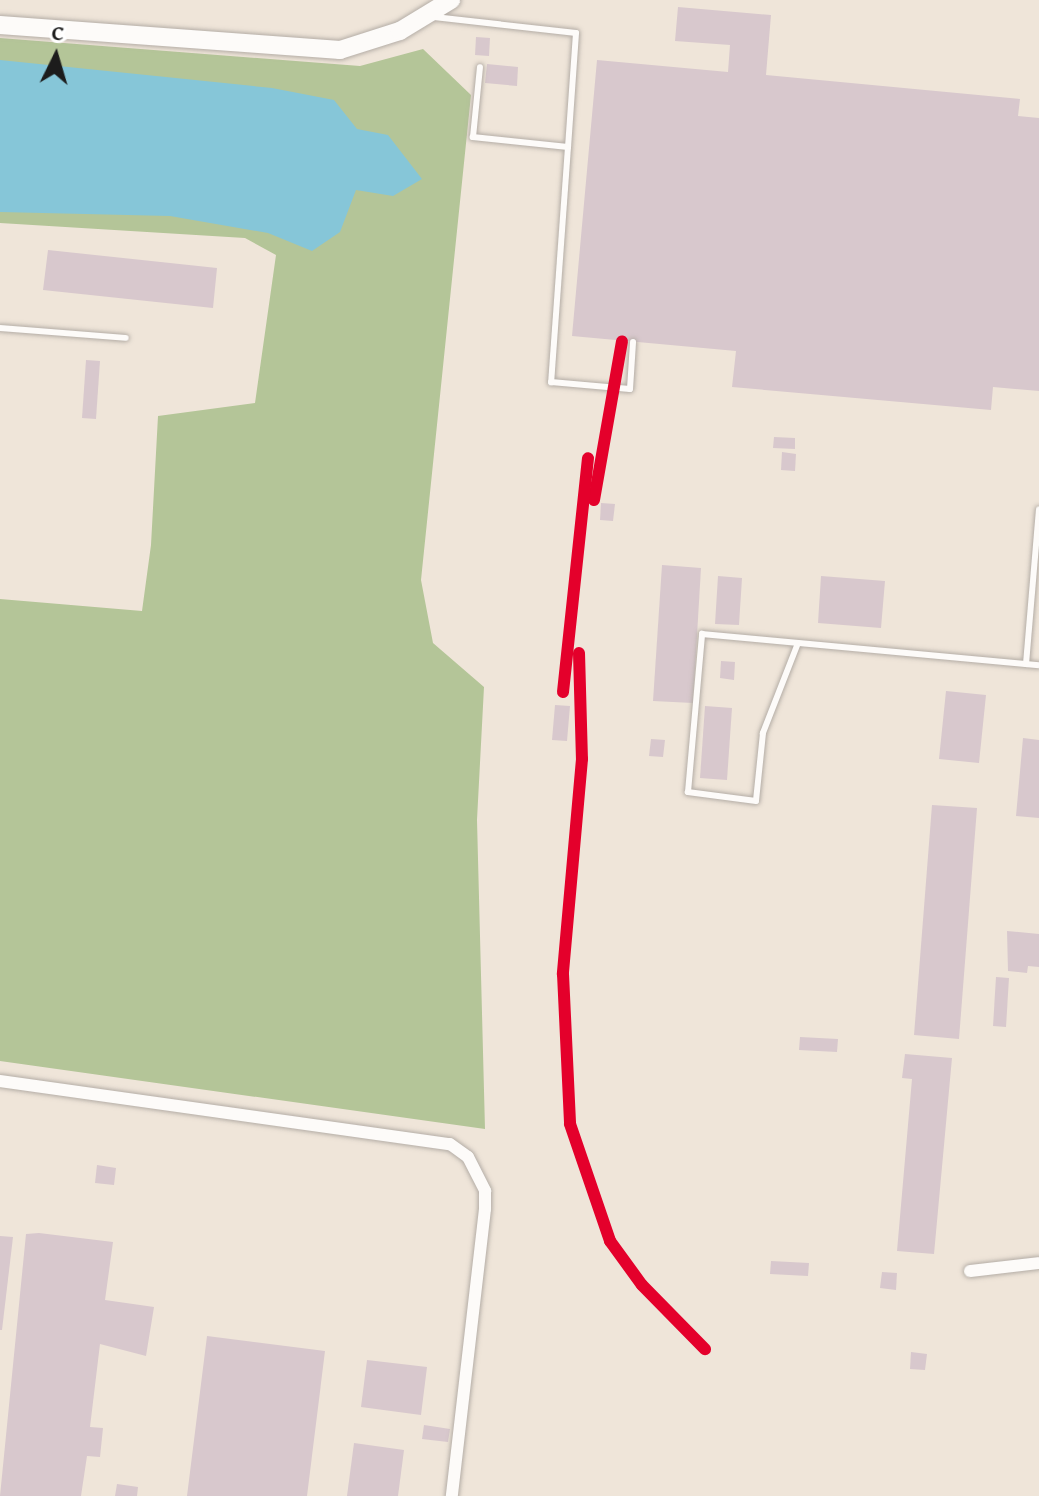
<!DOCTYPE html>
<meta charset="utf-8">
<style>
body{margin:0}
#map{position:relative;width:1039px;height:1496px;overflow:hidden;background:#efe5d9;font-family:"Gentium Book Plus",serif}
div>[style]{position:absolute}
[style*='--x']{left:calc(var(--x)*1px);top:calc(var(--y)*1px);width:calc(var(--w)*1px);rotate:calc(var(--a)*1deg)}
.forest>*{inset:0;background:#b4c598}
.water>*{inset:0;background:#86c6d8}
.building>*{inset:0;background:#d8c8cd}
.roads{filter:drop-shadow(0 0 2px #b4ada6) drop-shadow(0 0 2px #b4ada6)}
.lane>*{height:6px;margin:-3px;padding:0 3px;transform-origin:3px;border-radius:3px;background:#fdfbf9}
.street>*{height:12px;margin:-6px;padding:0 6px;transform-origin:6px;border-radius:6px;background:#fdfbf9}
.secondary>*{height:18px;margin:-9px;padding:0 9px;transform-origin:9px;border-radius:9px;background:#fdfbf9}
.rail-1>*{height:12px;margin:-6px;padding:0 6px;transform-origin:6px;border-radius:6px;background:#e4002b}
span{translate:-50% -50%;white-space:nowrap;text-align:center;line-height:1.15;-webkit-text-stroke:6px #fff;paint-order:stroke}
.north{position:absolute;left:16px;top:16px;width:80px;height:80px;-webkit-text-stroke:6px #fff;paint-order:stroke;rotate:5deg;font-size:22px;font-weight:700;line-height:32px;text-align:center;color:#1c1c1c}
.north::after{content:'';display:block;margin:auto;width:28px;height:36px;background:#1c1c1c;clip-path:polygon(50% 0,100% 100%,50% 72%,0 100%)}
</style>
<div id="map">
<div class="forest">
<div style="clip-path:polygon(0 38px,360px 66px,423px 49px,471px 95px,421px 580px,433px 643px,484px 687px,477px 820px,485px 1129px,0 1061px,0 599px,142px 611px,151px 545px,158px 416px,255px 403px,276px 255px,245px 238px,0 223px)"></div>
</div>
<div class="water">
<div style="clip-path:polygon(0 60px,272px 88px,334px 100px,357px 129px,388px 135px,422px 179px,393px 196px,356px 190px,340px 232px,312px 251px,268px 233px,170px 216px,0 212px)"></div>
</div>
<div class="building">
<div style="clip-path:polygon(678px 7px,771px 15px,766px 75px,1020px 99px,1018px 116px,1039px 118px,1039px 391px,993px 387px,991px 410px,732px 387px,736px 351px,572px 336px,597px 60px,728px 72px,730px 45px,675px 41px)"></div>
<div style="clip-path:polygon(476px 37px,490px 38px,489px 56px,475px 55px)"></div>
<div style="clip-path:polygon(487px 64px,518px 67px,517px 86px,485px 83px)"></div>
<div style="clip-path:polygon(48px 250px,217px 268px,213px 308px,43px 290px)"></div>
<div style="clip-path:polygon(86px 360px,100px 361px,96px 419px,82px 418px)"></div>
<div style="clip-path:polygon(774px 437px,795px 438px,795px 449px,773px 448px)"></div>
<div style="clip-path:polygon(782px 452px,796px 454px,795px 471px,781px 470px)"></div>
<div style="clip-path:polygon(601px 503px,615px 504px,613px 521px,600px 520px)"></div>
<div style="clip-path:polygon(662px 565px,701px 568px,693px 703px,653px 701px)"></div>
<div style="clip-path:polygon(718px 576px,742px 578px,739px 625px,715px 624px)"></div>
<div style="clip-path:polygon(821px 576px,885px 581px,881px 628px,818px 623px)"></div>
<div style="clip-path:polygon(721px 661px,735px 662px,734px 680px,720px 678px)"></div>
<div style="clip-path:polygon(946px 691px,986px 695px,979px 763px,939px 759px)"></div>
<div style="clip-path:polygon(555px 705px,570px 706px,567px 741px,552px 740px)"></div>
<div style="clip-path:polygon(705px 706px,732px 708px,727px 780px,700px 778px)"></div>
<div style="clip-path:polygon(1023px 738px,1039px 740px,1039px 818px,1016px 816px)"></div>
<div style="clip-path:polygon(651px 739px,665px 740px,663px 757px,649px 756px)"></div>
<div style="clip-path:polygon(932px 805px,977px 808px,959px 1039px,914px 1035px)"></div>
<div style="clip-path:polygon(1007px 931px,1039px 934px,1039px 967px,1028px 966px,1027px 973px,1008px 971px)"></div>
<div style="clip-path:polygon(996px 977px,1009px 978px,1006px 1027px,993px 1026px)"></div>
<div style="clip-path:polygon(800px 1037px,838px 1039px,837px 1052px,799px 1050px)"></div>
<div style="clip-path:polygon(905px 1054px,952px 1058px,934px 1254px,897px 1251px,912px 1079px,902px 1078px)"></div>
<div style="clip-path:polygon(97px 1165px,116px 1168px,114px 1185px,95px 1183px)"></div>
<div style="clip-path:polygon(39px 1233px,113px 1242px,105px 1300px,154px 1307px,146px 1356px,100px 1344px,90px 1427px,103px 1428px,100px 1457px,87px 1456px,81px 1496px,0 1496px,26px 1234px)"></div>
<div style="clip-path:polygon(0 1236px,13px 1237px,2px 1330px,0 1330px)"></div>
<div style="clip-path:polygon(771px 1261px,809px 1263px,808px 1276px,770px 1274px)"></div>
<div style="clip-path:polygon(882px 1272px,897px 1273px,896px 1290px,880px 1288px)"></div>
<div style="clip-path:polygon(207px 1336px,325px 1351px,307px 1496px,187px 1496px)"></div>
<div style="clip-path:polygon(911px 1352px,927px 1354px,925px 1370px,910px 1369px)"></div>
<div style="clip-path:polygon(367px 1360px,427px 1367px,421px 1415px,361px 1407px)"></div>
<div style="clip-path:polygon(424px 1425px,450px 1429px,448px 1442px,422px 1439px)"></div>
<div style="clip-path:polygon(354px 1443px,404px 1450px,398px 1496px,347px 1496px)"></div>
<div style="clip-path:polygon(117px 1484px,138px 1487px,137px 1496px,115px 1496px)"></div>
</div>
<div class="roads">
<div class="lane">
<div style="--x:434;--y:17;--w:143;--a:6.4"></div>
<div style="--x:576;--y:33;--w:114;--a:94"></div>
<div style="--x:568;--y:147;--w:96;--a:-174"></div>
<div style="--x:473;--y:137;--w:70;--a:-84.3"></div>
<div style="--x:568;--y:147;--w:236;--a:94.1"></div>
<div style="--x:551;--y:382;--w:79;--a:5.1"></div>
<div style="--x:630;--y:389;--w:47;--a:-86.3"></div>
<div style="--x:0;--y:328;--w:126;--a:4.5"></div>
<div style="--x:798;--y:643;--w:97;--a:111.3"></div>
<div style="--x:763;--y:733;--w:68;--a:95.9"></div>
<div style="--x:756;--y:801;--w:69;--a:-172.5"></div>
<div style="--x:688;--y:792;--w:159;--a:-84.9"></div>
<div style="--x:702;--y:634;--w:338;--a:5.3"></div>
<div style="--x:1026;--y:664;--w:155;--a:-85.2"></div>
</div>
<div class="street">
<div style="--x:0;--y:1081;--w:454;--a:8"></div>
<div style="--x:450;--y:1144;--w:22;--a:36"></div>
<div style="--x:468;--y:1157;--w:38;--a:63"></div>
<div style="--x:485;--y:1191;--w:18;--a:90"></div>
<div style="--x:485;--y:1209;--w:289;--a:96.6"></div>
<div style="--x:970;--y:1271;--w:69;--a:-6.6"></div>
</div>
<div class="secondary">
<div style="--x:0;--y:25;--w:341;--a:4.2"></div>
<div style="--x:340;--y:50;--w:63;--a:-17.6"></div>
<div style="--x:400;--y:31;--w:60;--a:-31.3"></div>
</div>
</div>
<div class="rail-1">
<div style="--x:594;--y:500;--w:161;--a:-80"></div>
<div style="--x:579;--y:653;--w:106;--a:88.4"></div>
<div style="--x:582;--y:759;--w:216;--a:95.1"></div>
<div style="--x:563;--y:974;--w:150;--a:87.3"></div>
<div style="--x:570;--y:1124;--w:124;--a:71.1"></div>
<div style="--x:610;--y:1241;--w:54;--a:54"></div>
<div style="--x:642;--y:1285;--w:90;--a:45.5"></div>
<div style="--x:563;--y:692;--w:235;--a:-83.9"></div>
</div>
<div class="north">С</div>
</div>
